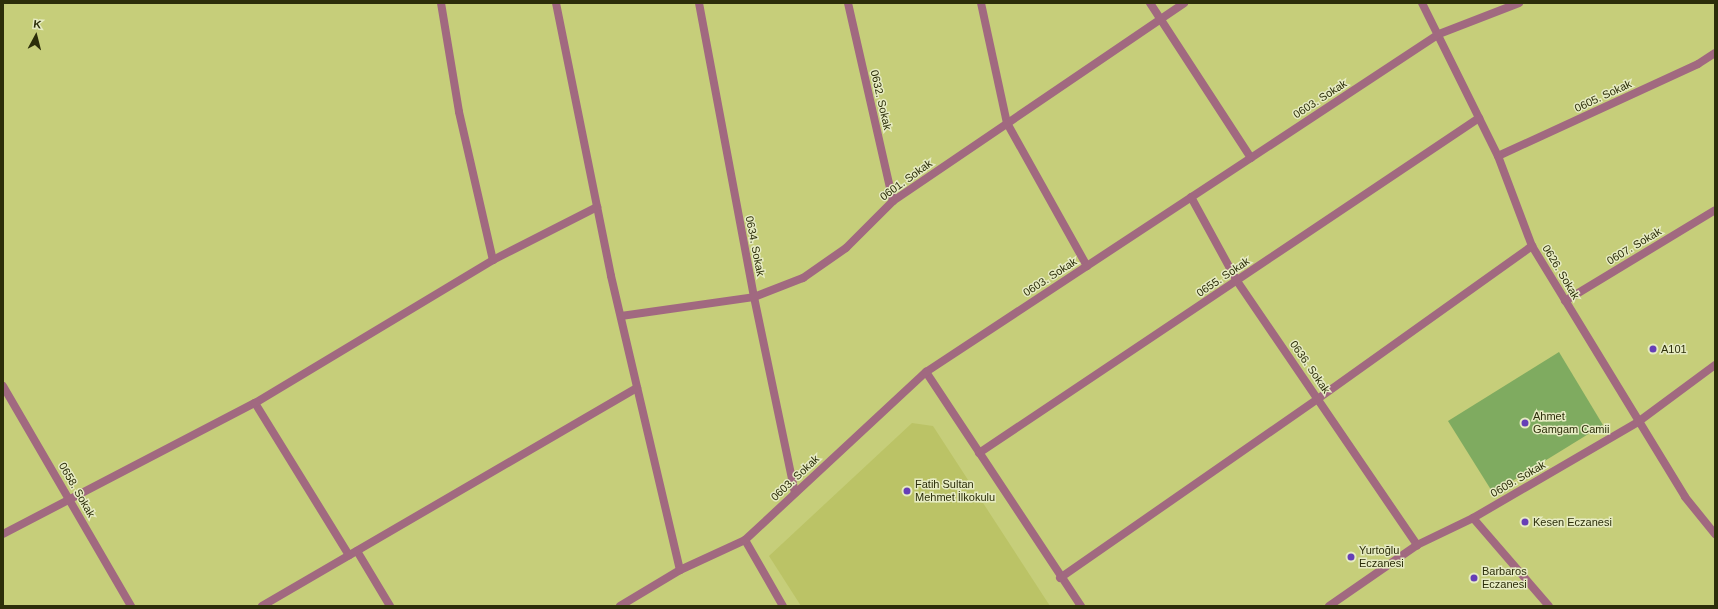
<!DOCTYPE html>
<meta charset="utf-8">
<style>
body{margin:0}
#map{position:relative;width:1718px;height:609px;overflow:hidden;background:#c6ce7a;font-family:Arial,sans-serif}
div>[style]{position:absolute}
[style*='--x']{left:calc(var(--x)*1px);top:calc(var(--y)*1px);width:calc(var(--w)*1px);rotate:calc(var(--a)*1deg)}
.built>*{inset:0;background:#bbc366}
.building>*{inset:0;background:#7fab60}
.street>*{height:8px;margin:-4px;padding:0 4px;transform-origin:4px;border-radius:4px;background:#a16980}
.dots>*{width:11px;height:11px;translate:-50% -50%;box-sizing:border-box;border:2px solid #e6ebc2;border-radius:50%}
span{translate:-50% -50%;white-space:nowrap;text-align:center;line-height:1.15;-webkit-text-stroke:3px #e6ebc2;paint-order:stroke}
.street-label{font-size:11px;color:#2c2e0a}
.poi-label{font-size:11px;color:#2c2e0a}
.left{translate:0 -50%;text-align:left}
.frame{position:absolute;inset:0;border:4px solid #2c2e0a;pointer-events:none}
.north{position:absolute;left:16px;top:16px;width:40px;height:40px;-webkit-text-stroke:3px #e6ebc2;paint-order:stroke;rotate:7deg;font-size:11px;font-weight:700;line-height:16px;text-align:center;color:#2c2e0a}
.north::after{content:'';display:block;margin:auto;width:14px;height:18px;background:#2c2e0a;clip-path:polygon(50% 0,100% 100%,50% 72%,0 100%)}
</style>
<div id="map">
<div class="built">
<div style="clip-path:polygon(912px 423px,933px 426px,1050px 606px,801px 606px,769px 556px)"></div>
</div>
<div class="building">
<div style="clip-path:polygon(1559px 352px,1603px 425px,1493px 493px,1448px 421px)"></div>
</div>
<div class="street">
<div style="--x:441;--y:3;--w:110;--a:80.6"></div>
<div style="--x:459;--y:112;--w:152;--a:77.1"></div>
<div style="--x:556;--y:3;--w:278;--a:78.6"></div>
<div style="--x:611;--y:276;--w:302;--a:76.8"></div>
<div style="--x:699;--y:3;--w:299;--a:79.4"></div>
<div style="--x:754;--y:297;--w:200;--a:78.2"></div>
<div style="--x:848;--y:3;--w:203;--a:77.2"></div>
<div style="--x:981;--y:3;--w:123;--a:77.8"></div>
<div style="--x:1007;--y:123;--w:164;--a:60.8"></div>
<div style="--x:1150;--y:3;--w:185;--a:56.9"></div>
<div style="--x:1422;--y:3;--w:171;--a:63.6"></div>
<div style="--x:1498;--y:156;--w:96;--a:69.3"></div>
<div style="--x:1532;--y:246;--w:294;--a:58.6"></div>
<div style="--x:1685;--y:497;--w:48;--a:51"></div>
<div style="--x:1498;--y:156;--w:220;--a:-24.7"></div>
<div style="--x:1698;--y:64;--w:20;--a:-33"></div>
<div style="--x:1191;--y:197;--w:96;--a:61.3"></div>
<div style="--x:1237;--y:281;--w:320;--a:55.7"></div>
<div style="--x:1565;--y:301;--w:175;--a:-31.2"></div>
<div style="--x:621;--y:316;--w:134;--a:-8.1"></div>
<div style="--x:754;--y:297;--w:53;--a:-21.2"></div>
<div style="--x:803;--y:278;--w:52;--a:-34.9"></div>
<div style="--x:846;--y:248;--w:66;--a:-45"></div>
<div style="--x:893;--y:201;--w:352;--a:-34.2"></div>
<div style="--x:926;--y:372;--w:281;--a:56.5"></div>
<div style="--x:3;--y:386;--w:255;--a:59.8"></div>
<div style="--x:255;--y:403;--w:179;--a:58.3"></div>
<div style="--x:979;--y:453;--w:602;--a:-33.82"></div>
<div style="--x:1473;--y:518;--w:116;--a:49.2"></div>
<div style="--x:3;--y:534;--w:284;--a:-27.5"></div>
<div style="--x:255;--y:403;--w:278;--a:-31"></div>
<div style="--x:493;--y:260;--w:117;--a:-27"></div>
<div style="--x:745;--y:540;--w:76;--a:60.1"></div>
<div style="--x:357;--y:551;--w:64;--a:59"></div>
<div style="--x:1060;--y:578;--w:315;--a:-34.8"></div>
<div style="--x:1319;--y:398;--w:262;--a:-35.5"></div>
<div style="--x:262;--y:606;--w:434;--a:-30.2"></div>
<div style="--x:620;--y:606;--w:70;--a:-31"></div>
<div style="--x:680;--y:570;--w:72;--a:-24.8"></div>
<div style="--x:745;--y:540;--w:247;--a:-42.9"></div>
<div style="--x:926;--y:372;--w:614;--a:-33.38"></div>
<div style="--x:1439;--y:34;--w:86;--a:-21.2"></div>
<div style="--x:1329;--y:606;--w:107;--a:-34.7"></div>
<div style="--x:1417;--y:545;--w:62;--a:-25.7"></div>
<div style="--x:1473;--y:518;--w:191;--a:-30.2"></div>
<div style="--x:1638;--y:422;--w:96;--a:-36.5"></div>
</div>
<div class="dots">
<div style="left:1653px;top:349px;background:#663fb7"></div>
<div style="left:1525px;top:423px;background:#663fb7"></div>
<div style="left:907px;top:491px;background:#663fb7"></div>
<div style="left:1525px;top:522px;background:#663fb7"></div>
<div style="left:1351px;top:557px;background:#663fb7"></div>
<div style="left:1474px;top:578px;background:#663fb7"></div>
</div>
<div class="street-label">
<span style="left:1603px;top:96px;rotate:-25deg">0605. Sokak</span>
<span style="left:1320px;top:99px;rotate:-33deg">0603. Sokak</span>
<span style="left:881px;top:100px;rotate:77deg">0632. Sokak</span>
<span style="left:906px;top:180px;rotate:-36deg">0601. Sokak</span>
<span style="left:755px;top:246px;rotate:79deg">0634. Sokak</span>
<span style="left:1634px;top:246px;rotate:-31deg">0607. Sokak</span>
<span style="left:1561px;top:272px;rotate:59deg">0626. Sokak</span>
<span style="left:1050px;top:277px;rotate:-33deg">0603. Sokak</span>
<span style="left:1223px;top:277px;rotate:-34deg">0655. Sokak</span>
<span style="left:1310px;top:367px;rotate:55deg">0636. Sokak</span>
<span style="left:795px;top:478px;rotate:-43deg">0603. Sokak</span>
<span style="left:1518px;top:479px;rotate:-30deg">0609. Sokak</span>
<span style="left:77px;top:490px;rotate:60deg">0658. Sokak</span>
</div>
<div class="poi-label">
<span class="left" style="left:1661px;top:349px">A101</span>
<span class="left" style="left:1533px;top:423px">Ahmet<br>Gamgam Camii</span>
<span class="left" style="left:915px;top:491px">Fatih Sultan<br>Mehmet İlkokulu</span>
<span class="left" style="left:1533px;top:522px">Kesen Eczanesi</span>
<span class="left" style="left:1359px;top:557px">Yurtoğlu<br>Eczanesi</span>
<span class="left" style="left:1482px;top:578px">Barbaros<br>Eczanesi</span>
</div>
<div class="frame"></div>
<div class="north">K</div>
</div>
